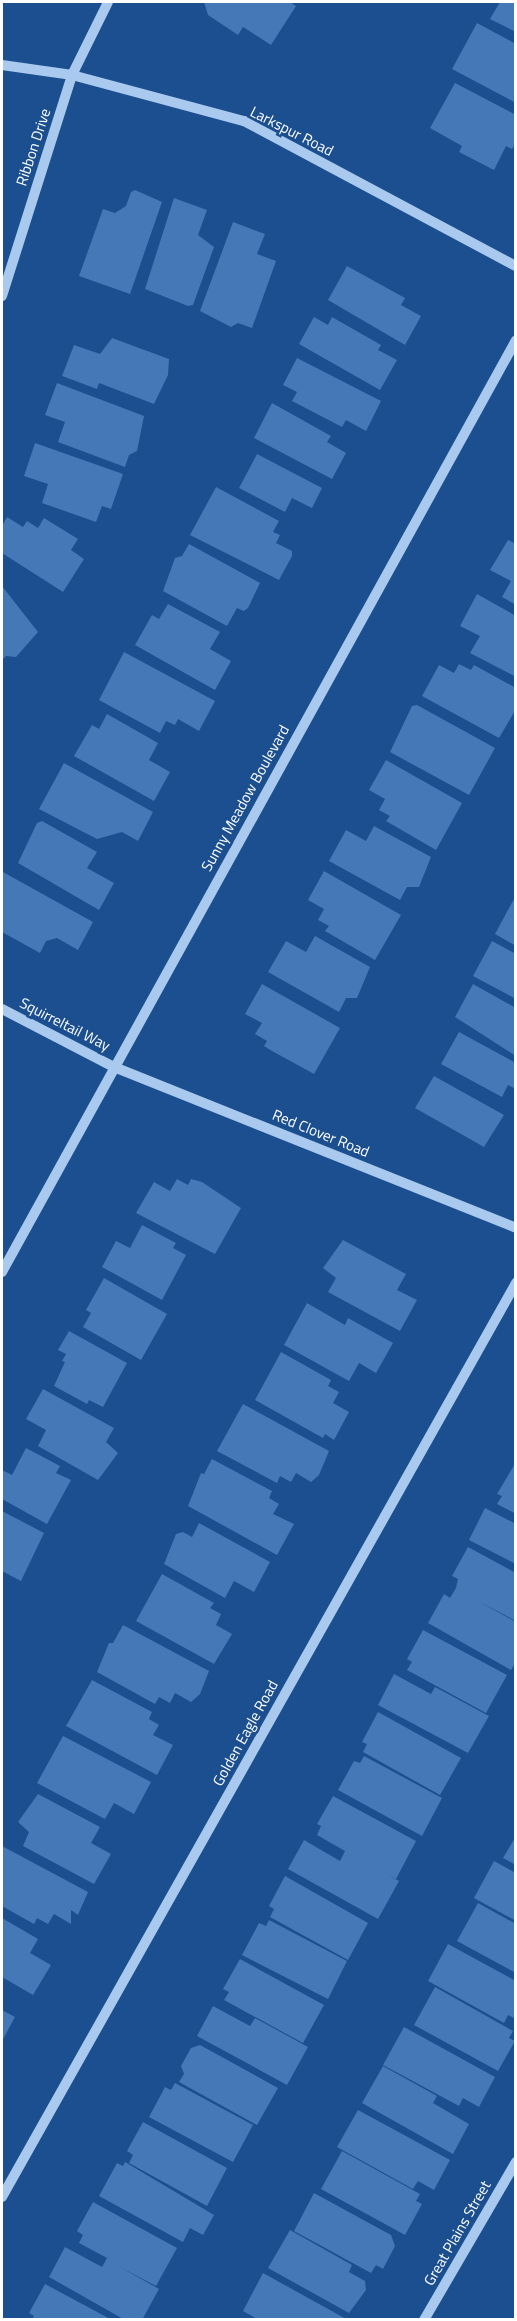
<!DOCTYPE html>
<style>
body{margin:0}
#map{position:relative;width:517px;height:2321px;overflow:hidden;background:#1b4f8f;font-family:"Titillium Web",sans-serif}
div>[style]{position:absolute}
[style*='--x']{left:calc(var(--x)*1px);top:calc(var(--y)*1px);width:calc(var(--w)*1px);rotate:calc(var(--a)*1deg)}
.building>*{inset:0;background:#4478b7}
.minor>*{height:10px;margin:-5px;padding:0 5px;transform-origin:5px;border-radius:5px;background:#a9c9ee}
span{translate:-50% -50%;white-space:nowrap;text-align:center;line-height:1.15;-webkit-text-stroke:5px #1b4f8f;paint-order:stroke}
.street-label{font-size:15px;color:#fff}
.frame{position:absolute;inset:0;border:3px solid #fff;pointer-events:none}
</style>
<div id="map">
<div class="building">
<div style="clip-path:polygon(204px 2px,290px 2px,296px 6px,271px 45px,243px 27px,238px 35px,208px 15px)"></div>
<div style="clip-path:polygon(500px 2px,516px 2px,516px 32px,490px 19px)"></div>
<div style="clip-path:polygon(477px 23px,516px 44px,516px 103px,452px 69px)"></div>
<div style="clip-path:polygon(455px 83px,516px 115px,516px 143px,512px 149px,506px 146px,494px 170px,459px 152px,462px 146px,430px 128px)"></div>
<div style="clip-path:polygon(135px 190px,162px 202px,130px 294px,79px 276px,103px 209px,115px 213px,126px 206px,131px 192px)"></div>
<div style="clip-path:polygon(174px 198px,207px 210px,198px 235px,214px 247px,193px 305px,188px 306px,145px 289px)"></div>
<div style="clip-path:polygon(233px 222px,265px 234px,257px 254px,276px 261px,252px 328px,238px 323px,231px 327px,200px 311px)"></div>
<div style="clip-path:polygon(347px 266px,405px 298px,401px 305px,421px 316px,405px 345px,328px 300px)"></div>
<div style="clip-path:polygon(314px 317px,328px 325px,332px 317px,381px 345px,378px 350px,397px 360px,380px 390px,299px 344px)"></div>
<div style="clip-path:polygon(112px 338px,169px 359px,168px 375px,154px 404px,99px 383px,97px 389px,62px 376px,74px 345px,100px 354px)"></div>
<div style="clip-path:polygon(297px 358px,381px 401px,366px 431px,346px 420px,342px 427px,292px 401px,297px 392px,283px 385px)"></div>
<div style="clip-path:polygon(57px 383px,144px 416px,137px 451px,129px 455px,125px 467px,58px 442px,65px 422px,45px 415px)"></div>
<div style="clip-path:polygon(272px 403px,331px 436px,327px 442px,346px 453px,332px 479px,254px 438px)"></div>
<div style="clip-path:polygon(35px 443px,123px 474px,111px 509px,102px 506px,96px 522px,42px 503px,48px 484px,24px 476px)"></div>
<div style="clip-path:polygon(257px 454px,322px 488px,312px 508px,292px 498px,285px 512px,239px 488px)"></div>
<div style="clip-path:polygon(216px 487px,279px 521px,273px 532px,280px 535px,276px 543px,292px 551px,292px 556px,279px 580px,190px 535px)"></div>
<div style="clip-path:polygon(7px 517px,23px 527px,27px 521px,38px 528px,44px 518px,78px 539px,71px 550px,84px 559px,63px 592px,2px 553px,2px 526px)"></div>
<div style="clip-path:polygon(508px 540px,516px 544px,516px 605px,502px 597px,511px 581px,490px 570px)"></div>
<div style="clip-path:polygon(189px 544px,260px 583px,248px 608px,244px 611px,237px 608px,227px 626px,163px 591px,175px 558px,182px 556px)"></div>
<div style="clip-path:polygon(2px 586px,38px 632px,16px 657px,6px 656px,2px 660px)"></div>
<div style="clip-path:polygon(477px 594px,516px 616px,516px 677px,470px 653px,480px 636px,460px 626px)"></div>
<div style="clip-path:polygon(168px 604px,220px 632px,210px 649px,231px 661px,215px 690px,135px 645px,152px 615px,159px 619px)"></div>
<div style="clip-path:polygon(124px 652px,215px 701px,199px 731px,178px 719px,175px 725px,166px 721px,160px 733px,99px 700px)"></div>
<div style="clip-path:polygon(459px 664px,471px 670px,474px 665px,516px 688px,516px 709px,499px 738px,422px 696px,439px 665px,454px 673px)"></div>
<div style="clip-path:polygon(417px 705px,495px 748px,469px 795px,390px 752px,412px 706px)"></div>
<div style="clip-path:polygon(107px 714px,158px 743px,149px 760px,170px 772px,154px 801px,74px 756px,92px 725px,99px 729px)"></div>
<div style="clip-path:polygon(386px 760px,462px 803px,436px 850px,386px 821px,390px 816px,379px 810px,385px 799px,369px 790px)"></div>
<div style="clip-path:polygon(64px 763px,153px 812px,138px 841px,122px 832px,97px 839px,39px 809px)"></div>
<div style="clip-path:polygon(42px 821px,97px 852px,87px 868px,114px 883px,99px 910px,18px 863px,37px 823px)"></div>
<div style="clip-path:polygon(374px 826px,431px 857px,419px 887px,407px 887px,400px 900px,329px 861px,346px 830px,366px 841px)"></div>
<div style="clip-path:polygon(324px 871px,401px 915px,375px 960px,325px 931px,329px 926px,318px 920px,324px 909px,308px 900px)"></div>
<div style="clip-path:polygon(3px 872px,93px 922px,78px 950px,57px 938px,46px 941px,40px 953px,2px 932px)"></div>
<div style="clip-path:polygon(514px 899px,516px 900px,516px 946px,495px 934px)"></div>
<div style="clip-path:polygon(315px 936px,370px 967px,357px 998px,346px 998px,339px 1012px,268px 972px,286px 941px,306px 952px)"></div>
<div style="clip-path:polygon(492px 941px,516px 954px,516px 999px,473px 976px)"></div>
<div style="clip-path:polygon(262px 984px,340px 1028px,314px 1074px,272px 1051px,264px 1046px,267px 1041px,255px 1034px,262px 1023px,245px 1014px)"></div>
<div style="clip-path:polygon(473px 984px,516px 1008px,516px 1056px,455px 1017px)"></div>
<div style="clip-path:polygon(459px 1032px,516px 1063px,516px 1089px,508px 1085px,502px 1097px,441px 1064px)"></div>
<div style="clip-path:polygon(434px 1076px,504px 1115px,484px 1147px,415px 1108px)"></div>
<div style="clip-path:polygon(177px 1179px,188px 1185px,191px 1179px,202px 1182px,241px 1208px,215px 1254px,136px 1213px,154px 1182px,170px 1191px)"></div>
<div style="clip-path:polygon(142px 1225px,176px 1243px,173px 1248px,186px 1255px,162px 1300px,102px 1267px,116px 1241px,130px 1248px)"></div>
<div style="clip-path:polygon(343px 1240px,406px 1274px,397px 1290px,417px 1300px,400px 1331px,328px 1292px,336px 1278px,323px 1268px)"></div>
<div style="clip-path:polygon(104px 1278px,167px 1314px,141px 1360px,83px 1327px,91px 1313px,86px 1310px)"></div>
<div style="clip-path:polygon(307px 1303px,345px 1325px,348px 1318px,393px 1343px,376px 1373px,359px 1363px,349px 1381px,284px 1345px)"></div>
<div style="clip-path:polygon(69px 1331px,127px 1363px,103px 1407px,89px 1400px,87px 1404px,54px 1386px,65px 1362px,62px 1361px,66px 1354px,58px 1350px)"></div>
<div style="clip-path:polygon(281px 1352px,331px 1380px,328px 1386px,339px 1392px,333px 1403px,349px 1412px,334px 1440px,325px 1434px,323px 1438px,255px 1400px)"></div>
<div style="clip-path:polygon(43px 1389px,114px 1428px,106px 1442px,118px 1453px,98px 1480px,38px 1446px,46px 1430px,26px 1419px)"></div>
<div style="clip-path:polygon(243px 1404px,329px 1451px,319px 1475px,311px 1482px,296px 1473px,291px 1482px,280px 1476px,277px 1483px,217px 1451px)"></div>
<div style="clip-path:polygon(26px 1448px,60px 1466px,56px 1473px,71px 1480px,47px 1524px,2px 1499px,2px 1470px,12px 1475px)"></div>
<div style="clip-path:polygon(212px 1459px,272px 1491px,269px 1498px,279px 1504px,273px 1514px,294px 1524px,277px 1555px,188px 1506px,201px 1473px,204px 1474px)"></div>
<div style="clip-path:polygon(516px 1462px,516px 1514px,497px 1504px,502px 1496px,497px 1494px)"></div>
<div style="clip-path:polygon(2px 1507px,2px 1511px,44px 1533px,21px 1581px,2px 1571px)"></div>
<div style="clip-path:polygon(485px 1508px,516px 1524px,516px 1564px,469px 1540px)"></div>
<div style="clip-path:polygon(199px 1523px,270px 1562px,254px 1592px,234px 1581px,225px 1598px,164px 1564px,176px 1534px,183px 1532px,192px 1537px)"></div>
<div style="clip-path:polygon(468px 1547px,516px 1573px,516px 1621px,478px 1601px,516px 1622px,516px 1662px,511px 1670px,428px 1623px,444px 1594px,450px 1598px,456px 1588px,458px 1579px,452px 1576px)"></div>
<div style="clip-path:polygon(162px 1574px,214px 1603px,210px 1608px,221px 1614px,216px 1625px,232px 1634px,214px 1664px,136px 1621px)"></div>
<div style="clip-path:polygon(123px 1625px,209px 1671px,200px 1694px,191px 1702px,175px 1693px,170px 1703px,159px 1697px,155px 1704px,97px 1672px,109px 1643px,113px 1643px)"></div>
<div style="clip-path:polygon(423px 1630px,507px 1675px,486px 1713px,407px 1670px,412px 1662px,407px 1659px)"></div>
<div style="clip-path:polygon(394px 1674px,431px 1694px,435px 1687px,489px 1716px,468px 1753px,378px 1705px)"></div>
<div style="clip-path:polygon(92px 1680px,152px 1712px,149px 1719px,159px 1725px,153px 1735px,173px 1745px,157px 1775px,66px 1726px)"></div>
<div style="clip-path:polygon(378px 1712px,461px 1758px,440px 1795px,363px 1752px,367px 1744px,362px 1742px)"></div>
<div style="clip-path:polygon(63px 1736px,151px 1782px,134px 1814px,114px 1803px,105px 1819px,37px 1783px)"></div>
<div style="clip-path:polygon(364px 1756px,442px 1798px,422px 1836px,338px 1790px,354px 1761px,360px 1763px)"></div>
<div style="clip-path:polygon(38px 1794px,100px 1827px,91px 1843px,111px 1854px,94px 1884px,23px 1846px,29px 1832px,18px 1822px)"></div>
<div style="clip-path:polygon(333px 1796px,416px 1841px,396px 1879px,388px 1875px,399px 1881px,378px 1919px,288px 1869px,304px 1840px,340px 1861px,345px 1851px,317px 1835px,321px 1826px,317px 1824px)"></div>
<div style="clip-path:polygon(516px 1836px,516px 1865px,503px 1858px)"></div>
<div style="clip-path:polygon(2px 1846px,88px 1892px,78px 1915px,71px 1910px,71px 1924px,54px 1914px,48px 1924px,37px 1918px,34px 1924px,2px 1906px)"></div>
<div style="clip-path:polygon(494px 1861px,516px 1873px,516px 1921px,474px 1898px)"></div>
<div style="clip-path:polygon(285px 1876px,368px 1923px,348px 1960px,270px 1917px,274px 1909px,269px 1906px)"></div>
<div style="clip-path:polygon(478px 1903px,516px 1924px,516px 1973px,457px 1941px)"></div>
<div style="clip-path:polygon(2px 1918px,38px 1939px,30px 1953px,51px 1965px,33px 1995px,2px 1977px)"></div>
<div style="clip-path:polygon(269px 1920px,347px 1961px,328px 1999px,242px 1955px,259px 1923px,266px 1926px)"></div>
<div style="clip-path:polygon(448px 1944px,516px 1981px,516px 2019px,508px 2015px,504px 2023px,428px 1981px)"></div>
<div style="clip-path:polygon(240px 1959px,324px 2005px,303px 2043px,224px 2000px,229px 1992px,223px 1989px)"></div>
<div style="clip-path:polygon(435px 1987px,513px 2031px,509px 2038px,515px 2041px,498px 2071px,414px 2025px)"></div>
<div style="clip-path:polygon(213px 2006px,250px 2026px,255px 2018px,308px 2047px,287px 2085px,197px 2036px)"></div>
<div style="clip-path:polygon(2px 2010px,15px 2017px,2px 2041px)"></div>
<div style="clip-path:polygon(404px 2027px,495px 2077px,479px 2107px,463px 2098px,459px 2106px,383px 2065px)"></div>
<div style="clip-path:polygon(200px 2045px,278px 2088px,257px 2125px,179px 2082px,184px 2074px,181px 2066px,191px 2048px)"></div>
<div style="clip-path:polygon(383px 2066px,437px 2096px,433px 2103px,469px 2124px,453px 2154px,362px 2103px)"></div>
<div style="clip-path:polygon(175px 2083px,253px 2125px,233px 2162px,149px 2117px,165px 2087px,171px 2090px)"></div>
<div style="clip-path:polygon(358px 2110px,450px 2160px,434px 2190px,418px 2181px,413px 2189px,337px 2147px)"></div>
<div style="clip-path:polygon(143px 2122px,227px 2168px,207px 2206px,129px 2163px,133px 2155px,127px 2151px)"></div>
<div style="clip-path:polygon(342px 2151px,420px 2194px,416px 2201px,422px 2204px,405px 2235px,321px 2189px)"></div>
<div style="clip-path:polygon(125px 2162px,214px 2215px,203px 2235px,190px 2228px,183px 2242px,99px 2196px,117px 2163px,123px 2166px)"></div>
<div style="clip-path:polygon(314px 2193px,391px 2235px,395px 2246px,383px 2269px,376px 2265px,371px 2273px,294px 2231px)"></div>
<div style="clip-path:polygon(93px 2202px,177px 2248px,156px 2286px,120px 2267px,159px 2289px,142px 2320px,125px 2320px,49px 2277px,65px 2247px,102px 2267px,107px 2258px,79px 2243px,83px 2235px,77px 2231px)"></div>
<div style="clip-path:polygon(290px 2230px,352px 2265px,349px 2272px,365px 2281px,366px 2290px,349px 2313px,268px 2268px)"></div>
<div style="clip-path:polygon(263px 2273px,348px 2320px,259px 2320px,243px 2311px)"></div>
<div style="clip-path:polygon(45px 2284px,112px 2320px,32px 2320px,34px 2316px,29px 2313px)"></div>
</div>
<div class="minor">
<div style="--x:2;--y:65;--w:71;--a:8.1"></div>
<div style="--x:72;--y:75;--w:178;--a:15"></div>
<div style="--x:244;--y:121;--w:308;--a:28.1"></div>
<div style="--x:2;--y:296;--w:232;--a:-72.4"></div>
<div style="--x:72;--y:75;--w:81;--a:-63.7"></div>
<div style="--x:2;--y:1009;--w:126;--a:27.4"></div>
<div style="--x:114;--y:1067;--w:433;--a:21.8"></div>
<div style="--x:2;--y:1272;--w:1064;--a:-61.12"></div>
<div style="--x:2;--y:2197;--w:1049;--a:-60.65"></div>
<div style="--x:424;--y:2320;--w:183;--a:-59.8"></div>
</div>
<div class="street-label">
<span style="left:292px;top:131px;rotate:27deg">Larkspur Road</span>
<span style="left:33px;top:147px;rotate:-72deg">Ribbon Drive</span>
<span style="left:245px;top:798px;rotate:-61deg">Sunny Meadow Boulevard</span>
<span style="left:65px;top:1024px;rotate:27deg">Squirreltail Way</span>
<span style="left:321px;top:1133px;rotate:22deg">Red Clover Road</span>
<span style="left:245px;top:1733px;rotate:-61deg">Golden Eagle Road</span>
<span style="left:457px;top:2233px;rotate:-60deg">Great Plains Street</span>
</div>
<div class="frame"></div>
</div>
